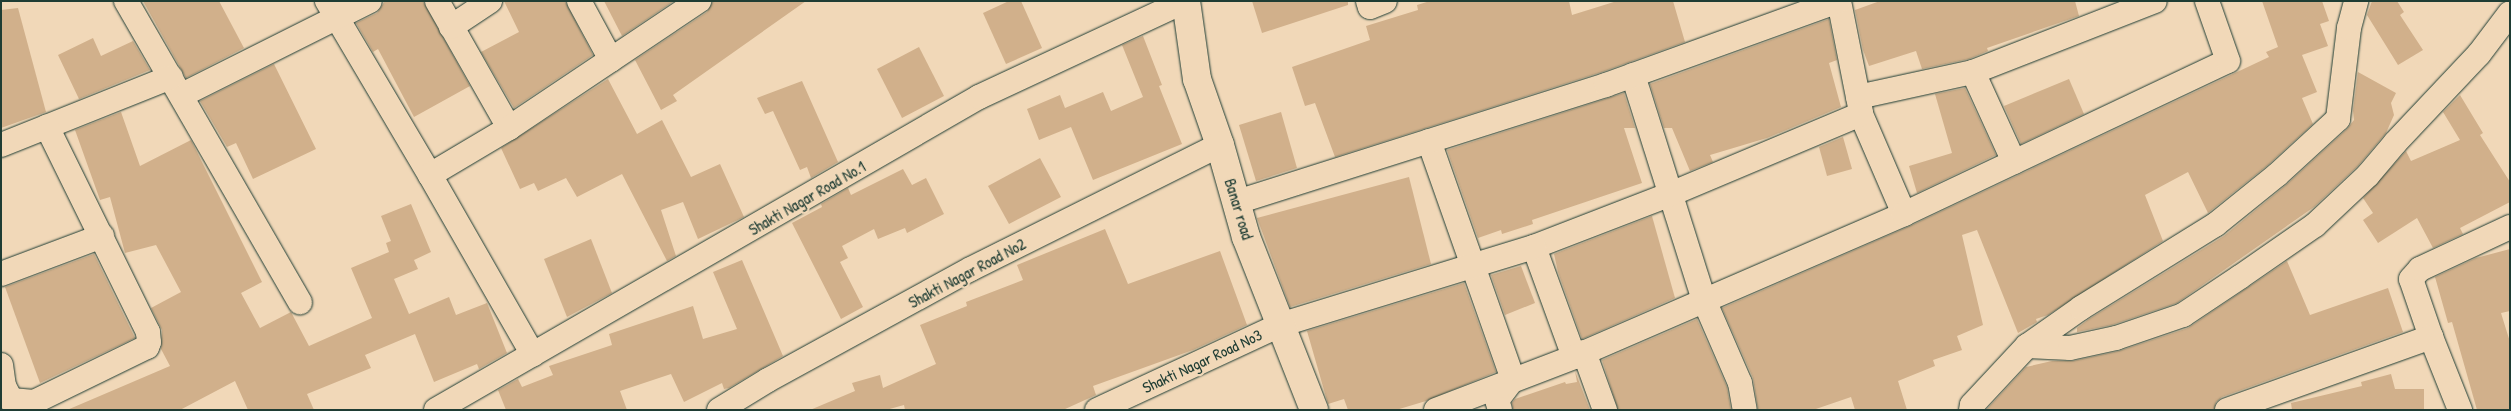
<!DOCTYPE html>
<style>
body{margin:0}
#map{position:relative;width:2511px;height:411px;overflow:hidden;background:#f1d8b8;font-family:"Patrick Hand",sans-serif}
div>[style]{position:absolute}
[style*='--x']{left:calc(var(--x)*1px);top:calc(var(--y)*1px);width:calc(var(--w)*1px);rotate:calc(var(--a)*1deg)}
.building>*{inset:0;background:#d1b08b}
.roads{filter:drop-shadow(0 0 1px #1f3d34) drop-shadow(0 0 1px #1f3d34)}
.minor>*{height:24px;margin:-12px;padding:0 12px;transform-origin:12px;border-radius:12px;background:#f1d8b8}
.tertiary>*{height:28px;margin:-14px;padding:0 14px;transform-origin:14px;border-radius:14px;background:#f1d8b8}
span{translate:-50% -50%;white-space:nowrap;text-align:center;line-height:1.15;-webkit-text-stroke:4.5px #f1d8b8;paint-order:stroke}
.street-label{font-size:16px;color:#1f3d34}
.frame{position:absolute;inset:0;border:2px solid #1f3d34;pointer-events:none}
</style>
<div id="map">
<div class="building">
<div style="clip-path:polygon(143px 1px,219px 1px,244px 48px,186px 78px)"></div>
<div style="clip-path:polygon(385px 1px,423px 1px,470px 86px,414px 117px,378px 49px,373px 52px,356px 23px,377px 13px)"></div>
<div style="clip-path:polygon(504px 1px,565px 1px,593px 55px,514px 108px,481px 52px,519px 32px)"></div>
<div style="clip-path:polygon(604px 1px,674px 1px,622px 36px)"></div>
<div style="clip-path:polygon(713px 1px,806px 1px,673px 95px,677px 101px,661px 110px,635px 60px,707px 12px)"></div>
<div style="clip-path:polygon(1009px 1px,1021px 1px,1042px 48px,1006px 64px,983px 13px)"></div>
<div style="clip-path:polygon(1252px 1px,1348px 1px,1348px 5px,1262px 33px)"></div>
<div style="clip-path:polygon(1430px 1px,1569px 1px,1572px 15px,1617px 1px,1673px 1px,1685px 42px,1602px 72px,1335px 157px,1315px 103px,1305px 106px,1292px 67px,1370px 40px,1366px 26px,1418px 10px,1417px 5px)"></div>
<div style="clip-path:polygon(1880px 1px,2075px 1px,2079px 16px,1987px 48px,1988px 51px,1969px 59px,1922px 69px,1916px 51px,1869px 66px,1863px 50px,1855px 10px)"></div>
<div style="clip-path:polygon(2262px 1px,2322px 1px,2329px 21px,2320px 24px,2328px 46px,2302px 55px,2317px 92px,2302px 98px,2313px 124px,2268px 165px,2208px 213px,2188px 172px,2145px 195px,2163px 241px,2048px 315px,2036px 319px,2037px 322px,2018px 333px,1977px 230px,1962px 235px,1983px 325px,1957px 336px,1962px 350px,1933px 360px,1935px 366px,1898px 381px,1907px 410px,1855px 410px,1851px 397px,1813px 410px,1758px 410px,1753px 378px,1722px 308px,1910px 226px,2269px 57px,2266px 52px,2278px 47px)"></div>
<div style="clip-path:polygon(2372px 1px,2397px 1px,2404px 12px,2400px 15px,2423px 50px,2398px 65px,2367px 15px)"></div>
<div style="clip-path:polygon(18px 8px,46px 112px,1px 128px,1px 10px)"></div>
<div style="clip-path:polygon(1829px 19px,1837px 60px,1829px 63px,1841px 107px,1767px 138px,1710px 155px,1713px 162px,1690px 171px,1672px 128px,1664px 128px,1650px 84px)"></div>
<div style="clip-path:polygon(1143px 36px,1162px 85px,1159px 86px,1182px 144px,1093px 180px,1071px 127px,1039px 140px,1027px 109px,1060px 95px,1065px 108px,1103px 92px,1111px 111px,1143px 97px,1122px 45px)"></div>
<div style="clip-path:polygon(93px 38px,101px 56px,133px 41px,150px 70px,79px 99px,58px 55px)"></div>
<div style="clip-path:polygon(919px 47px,944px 96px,902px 118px,877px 69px)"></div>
<div style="clip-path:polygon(274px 64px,316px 149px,253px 179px,236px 143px,227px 147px,200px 101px)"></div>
<div style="clip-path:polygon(2358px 72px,2396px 93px,2391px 103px,2394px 115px,2386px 133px,2358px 166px,2314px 207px,2177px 303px,2112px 325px,2077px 332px,2077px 328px,2089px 319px,2224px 236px,2286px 185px,2347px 129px,2354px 120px,2353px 111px)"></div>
<div style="clip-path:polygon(608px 79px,637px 134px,662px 120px,691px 177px,720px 164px,744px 217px,698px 239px,683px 202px,661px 210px,676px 256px,667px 261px,622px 174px,577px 197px,566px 178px,538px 191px,534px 183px,520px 189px,501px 148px)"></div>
<div style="clip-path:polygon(2069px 79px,2084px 114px,2021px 144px,2004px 106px)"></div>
<div style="clip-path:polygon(802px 81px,838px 162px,811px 178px,807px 167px,800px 170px,773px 111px,765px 114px,757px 98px)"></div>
<div style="clip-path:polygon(1965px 88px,1996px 155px,1917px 193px,1909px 166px,1952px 153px,1935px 94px)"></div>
<div style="clip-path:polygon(1624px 93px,1635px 128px,1624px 128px,1642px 183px,1532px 220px,1533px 224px,1502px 234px,1501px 230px,1478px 238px,1447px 150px)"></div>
<div style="clip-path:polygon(2460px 95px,2483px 133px,2480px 135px,2510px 182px,2510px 202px,2460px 228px,2463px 234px,2433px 248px,2417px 218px,2378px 243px,2363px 220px,2373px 213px,2363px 198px,2406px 151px,2411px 161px,2460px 140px,2443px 112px)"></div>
<div style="clip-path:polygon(121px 112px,140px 166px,191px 140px,262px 282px,241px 293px,260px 328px,291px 312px,309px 346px,372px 318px,351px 268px,389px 252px,386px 243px,391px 241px,381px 216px,411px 204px,431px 252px,414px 260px,418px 269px,394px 279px,409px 314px,449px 297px,456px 315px,487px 303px,507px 353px,479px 369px,477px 364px,434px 382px,415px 334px,365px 355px,371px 368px,307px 394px,314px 410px,248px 410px,235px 381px,180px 410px,67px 410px,170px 366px,161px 349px,162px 330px,151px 308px,181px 292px,156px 245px,125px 253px,110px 197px,100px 200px,75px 130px)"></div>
<div style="clip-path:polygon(1281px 112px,1297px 168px,1256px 181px,1239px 125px)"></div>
<div style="clip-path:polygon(1843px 137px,1852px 169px,1827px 176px,1819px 147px)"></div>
<div style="clip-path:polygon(1040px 158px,1061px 197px,1009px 224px,988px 186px)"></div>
<div style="clip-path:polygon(903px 169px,912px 185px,926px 178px,944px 214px,907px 233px,905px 228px,878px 239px,874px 229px,842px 246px,848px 258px,840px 262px,863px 307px,841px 319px,792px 223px,822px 207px,821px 204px,848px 188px,851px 195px)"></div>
<div style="clip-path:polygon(1409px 177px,1431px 264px,1290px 307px,1257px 218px)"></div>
<div style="clip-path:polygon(1652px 216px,1675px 298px,1582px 339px,1558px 272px,1554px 254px)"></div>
<div style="clip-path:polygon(1105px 229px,1128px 284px,1220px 251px,1247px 325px,1193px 350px,1093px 386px,1096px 395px,1063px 410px,905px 410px,904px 405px,886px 410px,810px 410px,855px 391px,852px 383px,880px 375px,883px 388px,936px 364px,920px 325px,967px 306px,966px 302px,1023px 280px,1017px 265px)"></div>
<div style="clip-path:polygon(591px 239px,612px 293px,567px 317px,544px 259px)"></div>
<div style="clip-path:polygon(2510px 249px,2510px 311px,2501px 313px,2510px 342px,2510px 410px,2477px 410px,2452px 322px,2448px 323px,2435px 277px,2476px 258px)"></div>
<div style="clip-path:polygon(94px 254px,135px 338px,40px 383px,5px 287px)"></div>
<div style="clip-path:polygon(742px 260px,783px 356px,729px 388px,724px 389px,722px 383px,684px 402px,671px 374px,620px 391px,627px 410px,506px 410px,498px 390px,518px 379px,522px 387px,553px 375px,549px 366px,612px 345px,609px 334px,693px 306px,703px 339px,737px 329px,713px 272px)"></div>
<div style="clip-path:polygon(2287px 261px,2310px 315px,2388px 288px,2403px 332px,2222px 397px,2216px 402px,2214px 410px,1986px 410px,2026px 367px,2052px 361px,2073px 361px,2119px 351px,2188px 328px)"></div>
<div style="clip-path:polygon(1521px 266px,1535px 303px,1505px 315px,1491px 275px)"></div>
<div style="clip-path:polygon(1464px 283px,1496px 372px,1426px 401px,1396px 410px,1348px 410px,1344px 399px,1328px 404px,1307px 331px)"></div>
<div style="clip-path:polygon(1697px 319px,1727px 387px,1731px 410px,1618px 410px,1602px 360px)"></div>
<div style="clip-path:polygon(1575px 371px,1590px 410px,1513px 410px,1512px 403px,1515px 399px,1565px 382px,1566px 384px,1577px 382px)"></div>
<div style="clip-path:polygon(2391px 374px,2395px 389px,2424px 389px,2424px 410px,2292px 410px,2291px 403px,2362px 386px,2361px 382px)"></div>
</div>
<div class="roads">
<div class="minor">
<div style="--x:126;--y:1;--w:348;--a:60"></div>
<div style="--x:327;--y:1;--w:202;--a:59.4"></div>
<div style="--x:430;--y:175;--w:92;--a:-30.7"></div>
<div style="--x:437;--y:1;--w:146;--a:60.4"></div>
<div style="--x:509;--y:128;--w:229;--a:-33.8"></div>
<div style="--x:579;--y:1;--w:67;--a:61.5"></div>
<div style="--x:1368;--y:1;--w:6;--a:72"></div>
<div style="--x:1370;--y:7;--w:16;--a:-22"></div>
<div style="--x:1839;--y:1;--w:113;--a:78.8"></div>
<div style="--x:451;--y:27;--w:47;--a:-33.7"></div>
<div style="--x:1633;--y:75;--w:236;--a:72.5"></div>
<div style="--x:1704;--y:300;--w:90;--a:66.6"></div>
<div style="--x:1740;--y:383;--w:27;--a:80"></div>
<div style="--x:182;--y:95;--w:210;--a:-26.6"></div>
<div style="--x:1858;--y:97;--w:118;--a:-12.3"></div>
<div style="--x:1429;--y:141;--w:252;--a:70.6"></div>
<div style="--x:1513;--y:379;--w:26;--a:127"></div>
<div style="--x:1497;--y:400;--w:10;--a:73"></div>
<div style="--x:1;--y:145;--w:183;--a:-21.8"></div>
<div style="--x:2014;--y:162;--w:99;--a:-114.5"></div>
<div style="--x:1973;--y:72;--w:195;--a:-21.3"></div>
<div style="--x:430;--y:175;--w:207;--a:60.2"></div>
<div style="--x:1237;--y:202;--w:387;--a:-17.6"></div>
<div style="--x:1606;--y:85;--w:247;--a:-19.9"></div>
<div style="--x:1904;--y:214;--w:109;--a:-113.3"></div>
<div style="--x:1861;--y:114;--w:206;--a:157.2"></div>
<div style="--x:1671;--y:194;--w:147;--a:158.9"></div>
<div style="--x:1534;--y:247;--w:117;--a:70"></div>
<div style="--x:1574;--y:357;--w:360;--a:-23.4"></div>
<div style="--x:1904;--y:214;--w:358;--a:-25.3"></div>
<div style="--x:2228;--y:61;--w:64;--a:-109.3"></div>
<div style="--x:1;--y:274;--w:108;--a:-20.6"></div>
<div style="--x:2431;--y:337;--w:61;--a:-109"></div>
<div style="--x:2411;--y:279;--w:13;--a:-48"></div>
<div style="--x:2420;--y:269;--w:99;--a:-25"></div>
<div style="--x:2027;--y:346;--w:43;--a:2.7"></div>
<div style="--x:2070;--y:348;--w:47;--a:-12.3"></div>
<div style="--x:2116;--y:338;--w:71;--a:-18.9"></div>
<div style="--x:2183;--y:315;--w:69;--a:-33.7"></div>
<div style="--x:2240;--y:277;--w:91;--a:-34.7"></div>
<div style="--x:2315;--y:225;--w:73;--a:-43.3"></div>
<div style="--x:2368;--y:175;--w:42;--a:-49.8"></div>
<div style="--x:2395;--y:143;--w:122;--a:-46.7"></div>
<div style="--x:2479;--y:54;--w:51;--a:-52.9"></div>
<div style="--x:1584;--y:352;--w:62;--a:70.1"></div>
<div style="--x:1;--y:365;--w:21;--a:82"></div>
<div style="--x:4;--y:386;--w:16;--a:63"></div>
<div style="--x:11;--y:400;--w:23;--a:5"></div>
<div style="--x:34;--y:402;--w:126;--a:-26"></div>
<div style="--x:147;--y:347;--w:5;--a:-68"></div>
<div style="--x:149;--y:342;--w:10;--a:-96"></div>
<div style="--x:148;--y:332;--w:229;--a:-116.2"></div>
<div style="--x:436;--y:410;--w:627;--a:-29.96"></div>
<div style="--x:979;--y:97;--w:227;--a:-25"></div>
<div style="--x:719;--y:410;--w:57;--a:-31.5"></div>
<div style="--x:768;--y:380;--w:231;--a:-28.7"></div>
<div style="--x:971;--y:269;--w:278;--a:-26.5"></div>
<div style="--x:1097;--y:410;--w:202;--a:-24.9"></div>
<div style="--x:1280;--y:325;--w:266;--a:-17.1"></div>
<div style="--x:1436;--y:410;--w:148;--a:-21"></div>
<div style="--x:1971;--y:410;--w:5;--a:-79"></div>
<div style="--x:1972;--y:405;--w:81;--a:-47"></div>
<div style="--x:2027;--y:346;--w:66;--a:-35.1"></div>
<div style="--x:2081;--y:308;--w:158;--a:-31.8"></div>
<div style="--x:2215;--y:225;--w:80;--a:-38.9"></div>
<div style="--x:2277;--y:175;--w:83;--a:-42.6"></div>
<div style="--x:2338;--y:119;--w:92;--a:-83.1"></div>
<div style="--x:2349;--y:28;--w:28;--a:-75"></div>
<div style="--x:2227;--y:410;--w:217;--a:-19.7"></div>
<div style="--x:2431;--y:337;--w:79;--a:68.3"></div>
</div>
<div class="tertiary">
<div style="--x:1186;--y:1;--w:79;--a:82"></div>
<div style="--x:1197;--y:79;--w:70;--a:70.8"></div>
<div style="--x:1220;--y:145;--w:96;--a:74.2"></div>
<div style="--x:1246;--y:237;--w:186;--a:68.5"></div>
</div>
</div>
<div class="street-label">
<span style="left:807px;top:198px;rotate:-30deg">Shakti Nagar Road No.1</span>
<span style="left:1239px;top:209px;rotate:73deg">Banar road</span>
<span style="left:967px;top:273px;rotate:-28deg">Shakti Nagar Road No2</span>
<span style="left:1202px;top:361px;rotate:-25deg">Shakti Nagar Road No3</span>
</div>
<div class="frame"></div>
</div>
